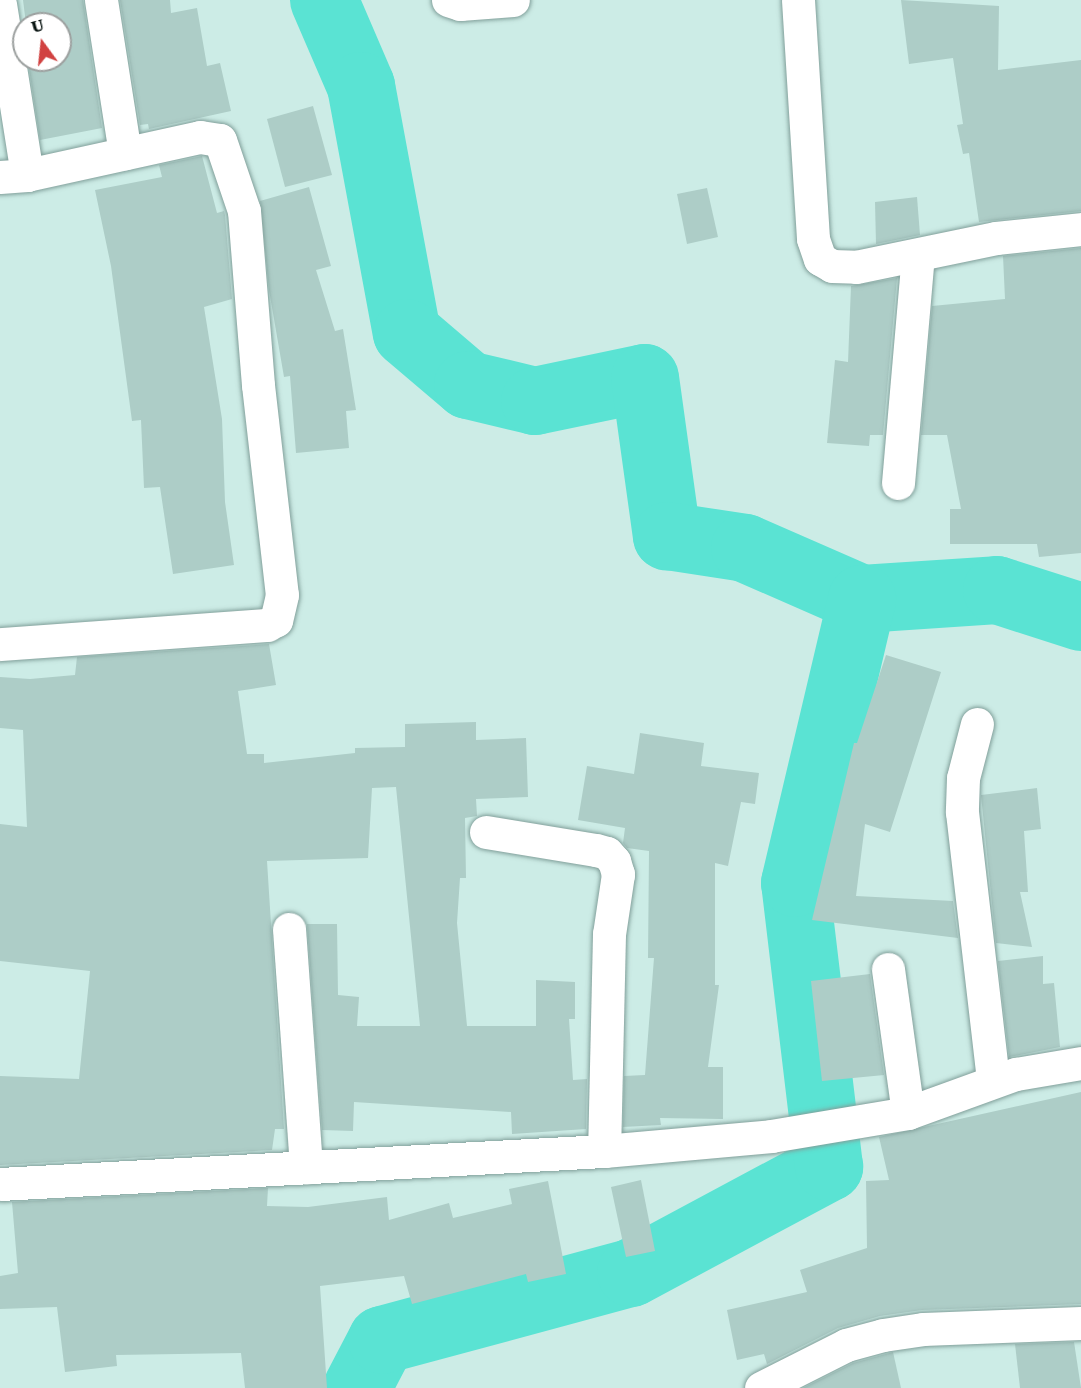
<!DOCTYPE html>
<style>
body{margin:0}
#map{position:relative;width:1081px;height:1388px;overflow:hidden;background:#ccece6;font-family:"Roboto Serif",serif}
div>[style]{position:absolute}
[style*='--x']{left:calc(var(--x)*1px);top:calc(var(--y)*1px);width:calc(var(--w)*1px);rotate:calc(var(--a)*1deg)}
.river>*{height:68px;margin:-34px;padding:0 34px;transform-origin:34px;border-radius:34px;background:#5ae3d3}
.building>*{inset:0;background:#adcdc7}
.roads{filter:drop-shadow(0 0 2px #819f9a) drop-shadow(0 0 2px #819f9a)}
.street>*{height:33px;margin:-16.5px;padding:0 16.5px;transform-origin:16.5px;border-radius:16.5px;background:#fff}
span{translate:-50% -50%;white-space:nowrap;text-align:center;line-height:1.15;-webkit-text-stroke:5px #fff;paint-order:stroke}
.north{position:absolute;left:12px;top:12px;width:60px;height:60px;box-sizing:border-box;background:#fff;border:2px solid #9ca09f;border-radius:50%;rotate:345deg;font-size:16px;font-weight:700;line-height:24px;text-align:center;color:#071210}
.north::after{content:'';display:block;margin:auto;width:21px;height:27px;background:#d14241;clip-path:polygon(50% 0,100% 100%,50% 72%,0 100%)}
</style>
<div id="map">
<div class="river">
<div style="--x:324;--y:0;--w:94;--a:66.7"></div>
<div style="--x:361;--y:86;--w:251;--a:79.5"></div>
<div style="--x:407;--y:333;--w:80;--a:40.4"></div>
<div style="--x:468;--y:385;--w:69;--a:13.4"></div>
<div style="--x:535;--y:401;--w:112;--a:-11.8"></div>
<div style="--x:645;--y:378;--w:160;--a:82.1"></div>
<div style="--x:667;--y:536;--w:79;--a:8.7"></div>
<div style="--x:745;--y:548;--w:128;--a:23.6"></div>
<div style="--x:862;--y:599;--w:135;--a:-3.8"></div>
<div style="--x:997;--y:590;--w:88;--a:17.8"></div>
<div style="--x:357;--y:1388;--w:54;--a:-62.5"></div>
<div style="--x:382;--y:1340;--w:258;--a:-15.1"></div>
<div style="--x:631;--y:1273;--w:225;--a:-28.2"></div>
<div style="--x:829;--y:1167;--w:286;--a:-96.8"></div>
<div style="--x:795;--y:883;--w:292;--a:-76.7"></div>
</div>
<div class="building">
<div style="clip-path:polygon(23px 0,83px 0,102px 128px,40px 140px,28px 62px,60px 60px,60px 24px,26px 24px)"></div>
<div style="clip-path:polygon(120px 0,170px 0,171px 13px,197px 8px,207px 66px,220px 63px,231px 111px,149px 129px,148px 124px,140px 125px)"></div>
<div style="clip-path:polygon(901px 0,999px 6px,998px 70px,1081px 60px,1081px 211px,979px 222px,969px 153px,963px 154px,957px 125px,963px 124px,953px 58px,909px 64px)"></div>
<div style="clip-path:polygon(313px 106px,332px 175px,285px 187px,267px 119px)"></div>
<div style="clip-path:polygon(202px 156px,217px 213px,224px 211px,225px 215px,232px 299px,204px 307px,222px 419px,225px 502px,234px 565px,173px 574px,160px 487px,144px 488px,141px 420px,132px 421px,111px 266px,95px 190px,162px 177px,159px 165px)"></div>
<div style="clip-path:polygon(309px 187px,331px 266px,316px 270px,335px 331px,343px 329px,356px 410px,346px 411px,349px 448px,296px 453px,290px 376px,284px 377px,269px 290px,260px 201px)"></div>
<div style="clip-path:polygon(707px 188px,718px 237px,687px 244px,677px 194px)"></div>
<div style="clip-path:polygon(917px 197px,920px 235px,876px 244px,875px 202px)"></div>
<div style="clip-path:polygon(1081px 248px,1081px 553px,1039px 557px,1037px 544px,950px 544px,950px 509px,961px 509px,947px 435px,921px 435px,932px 306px,1005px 299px,1003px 256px)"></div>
<div style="clip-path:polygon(897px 278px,883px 435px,870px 435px,869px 446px,827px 443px,835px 360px,848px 362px,851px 286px)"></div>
<div style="clip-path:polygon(269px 644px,276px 685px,238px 691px,247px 754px,264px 754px,264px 763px,355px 753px,355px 748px,405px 747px,405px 724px,476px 722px,476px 740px,526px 738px,528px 797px,476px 799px,477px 816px,465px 818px,466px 878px,460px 878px,457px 923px,467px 1026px,536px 1026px,536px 980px,575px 982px,575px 1019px,569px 1019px,573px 1080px,587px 1079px,586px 1129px,512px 1134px,511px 1112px,354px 1102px,353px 1131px,322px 1130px,307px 924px,337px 924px,338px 995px,359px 997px,357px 1026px,420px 1026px,396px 787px,372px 788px,368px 858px,267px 861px,284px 1129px,275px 1129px,272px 1150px,0 1165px,0 1076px,79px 1079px,90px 971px,0 961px,0 824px,27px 827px,23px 730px,0 728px,0 677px,30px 679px,75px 675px,77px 657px)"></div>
<div style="clip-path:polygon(886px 655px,941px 672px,890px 832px,865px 824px,856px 896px,953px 901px,958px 938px,812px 920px,854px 743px,857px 743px)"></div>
<div style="clip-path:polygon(640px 733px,704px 743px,701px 766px,759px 773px,755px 804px,741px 802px,728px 866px,715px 863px,715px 985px,719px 985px,708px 1067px,723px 1067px,723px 1119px,660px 1118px,661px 1125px,623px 1127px,624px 1076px,645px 1075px,654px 958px,648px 958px,649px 851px,627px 848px,623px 843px,625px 828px,578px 820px,587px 766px,634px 774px)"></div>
<div style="clip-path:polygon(1037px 788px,1041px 829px,1024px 831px,1028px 892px,1020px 892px,1032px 947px,996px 943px,981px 795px)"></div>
<div style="clip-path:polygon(1043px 956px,1043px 984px,1054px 983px,1060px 1047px,1009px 1057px,998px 961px)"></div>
<div style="clip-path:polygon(870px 974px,884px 1075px,822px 1081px,811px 981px)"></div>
<div style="clip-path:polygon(1081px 1092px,1081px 1304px,922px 1310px,880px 1316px,838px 1328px,767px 1364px,764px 1354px,737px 1360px,727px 1310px,807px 1292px,800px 1270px,867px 1248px,866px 1181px,889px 1180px,879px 1137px)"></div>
<div style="clip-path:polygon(641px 1180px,655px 1251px,626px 1257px,611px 1187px)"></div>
<div style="clip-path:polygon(548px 1181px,566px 1274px,528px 1282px,526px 1274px,412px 1304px,404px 1276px,320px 1286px,327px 1388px,245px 1388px,241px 1353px,116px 1355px,117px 1366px,65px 1372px,57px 1307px,0 1309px,0 1276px,18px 1273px,12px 1202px,268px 1188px,267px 1206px,308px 1207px,387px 1197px,389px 1220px,449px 1203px,453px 1218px,512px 1204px,509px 1189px)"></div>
<div style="clip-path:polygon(1074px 1342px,1081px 1388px,1020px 1388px,1015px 1344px)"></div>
<div style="clip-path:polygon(893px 1352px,901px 1388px,803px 1388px,853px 1363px)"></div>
</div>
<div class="roads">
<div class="street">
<div style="--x:101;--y:0;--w:155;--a:81.1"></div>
<div style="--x:448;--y:0;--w:13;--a:18"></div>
<div style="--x:460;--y:4;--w:53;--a:-4.3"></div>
<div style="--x:798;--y:0;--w:239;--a:86.4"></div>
<div style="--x:813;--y:239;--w:21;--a:71"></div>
<div style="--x:820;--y:259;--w:14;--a:30"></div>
<div style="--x:832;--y:266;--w:24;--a:2"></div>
<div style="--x:856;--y:267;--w:143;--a:-11.7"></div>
<div style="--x:996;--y:238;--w:85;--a:-6"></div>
<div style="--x:0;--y:4;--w:173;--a:81"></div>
<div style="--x:0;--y:177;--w:27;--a:-4"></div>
<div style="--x:27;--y:175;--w:177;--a:-12.4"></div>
<div style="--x:200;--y:137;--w:20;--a:9"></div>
<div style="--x:220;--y:140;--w:75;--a:71.3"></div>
<div style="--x:244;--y:211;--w:175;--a:85.4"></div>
<div style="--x:258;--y:385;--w:211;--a:83.5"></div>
<div style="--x:282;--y:595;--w:26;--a:103"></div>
<div style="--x:276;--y:620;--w:10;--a:151"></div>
<div style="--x:267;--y:625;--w:268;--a:175.9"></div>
<div style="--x:898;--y:483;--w:228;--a:-85"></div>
<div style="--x:977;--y:724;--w:56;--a:104.5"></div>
<div style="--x:963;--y:778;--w:34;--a:92"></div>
<div style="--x:962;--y:812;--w:270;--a:83.4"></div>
<div style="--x:486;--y:832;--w:111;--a:9.3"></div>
<div style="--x:596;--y:850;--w:11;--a:15"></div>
<div style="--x:607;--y:853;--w:11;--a:49"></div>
<div style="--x:614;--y:861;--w:14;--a:73"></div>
<div style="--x:618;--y:874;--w:61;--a:98.5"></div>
<div style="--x:609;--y:934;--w:217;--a:91.3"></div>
<div style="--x:289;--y:929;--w:239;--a:85.9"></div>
<div style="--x:888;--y:969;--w:145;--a:82.1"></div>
<div style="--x:0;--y:1184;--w:605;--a:-3.13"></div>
<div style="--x:604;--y:1151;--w:168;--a:-5.1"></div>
<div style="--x:771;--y:1136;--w:139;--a:-9.5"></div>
<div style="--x:908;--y:1113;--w:115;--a:-19.9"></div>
<div style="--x:1016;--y:1074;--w:66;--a:-9.6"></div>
<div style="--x:761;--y:1388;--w:95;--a:-26.8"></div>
<div style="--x:846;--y:1345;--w:38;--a:-15"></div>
<div style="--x:883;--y:1335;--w:40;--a:-8.5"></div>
<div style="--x:923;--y:1329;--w:158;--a:-2.2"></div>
</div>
</div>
<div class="north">U</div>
</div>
